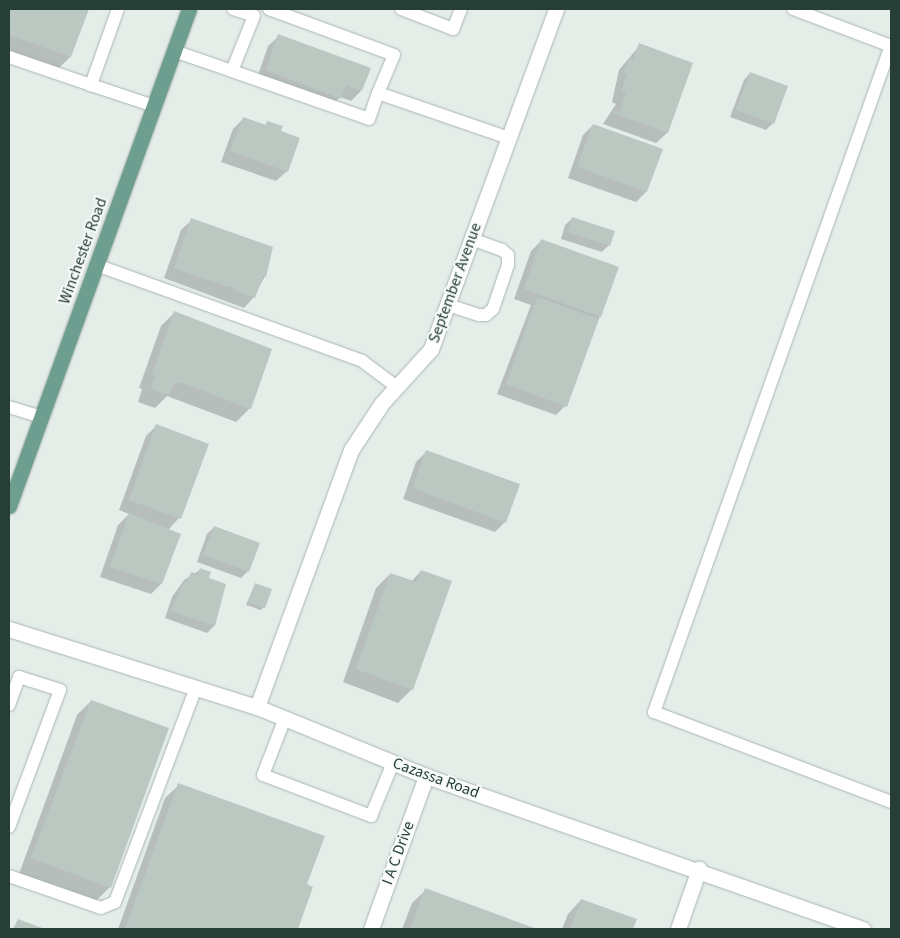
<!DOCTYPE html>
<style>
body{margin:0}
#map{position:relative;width:900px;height:938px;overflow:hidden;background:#e5ede9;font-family:"Source Sans 3",sans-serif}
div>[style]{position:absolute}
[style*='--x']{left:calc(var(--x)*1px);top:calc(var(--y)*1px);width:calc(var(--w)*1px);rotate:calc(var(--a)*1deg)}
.shadow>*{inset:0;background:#0003}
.building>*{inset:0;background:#bbc8c2}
.roads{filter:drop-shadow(0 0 1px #a8b5b0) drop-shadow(0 0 1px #a8b5b0)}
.lane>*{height:12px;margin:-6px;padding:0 6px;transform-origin:6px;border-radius:6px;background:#fff}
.street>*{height:15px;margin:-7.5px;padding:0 7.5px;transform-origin:7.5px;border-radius:7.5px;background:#fff}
.secondary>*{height:15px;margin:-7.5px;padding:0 7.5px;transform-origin:7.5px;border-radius:7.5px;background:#fff}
.primary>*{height:15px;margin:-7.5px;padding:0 7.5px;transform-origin:7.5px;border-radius:7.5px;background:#6e9e8f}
span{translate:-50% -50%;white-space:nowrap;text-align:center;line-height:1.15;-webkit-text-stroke:4px #f6faf8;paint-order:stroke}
.street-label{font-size:16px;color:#263e36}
.frame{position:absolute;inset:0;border:10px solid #263e36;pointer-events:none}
</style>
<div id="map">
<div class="shadow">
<div style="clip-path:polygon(9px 9px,88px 9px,70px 57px,57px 70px,9px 53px)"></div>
<div style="clip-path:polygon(279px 36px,361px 91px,351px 101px,340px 97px,329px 108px,256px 81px,268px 46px)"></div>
<div style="clip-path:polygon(640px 45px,692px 64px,667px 133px,656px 143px,603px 124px,616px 104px,612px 102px,619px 70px)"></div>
<div style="clip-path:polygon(750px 73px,773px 123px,766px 130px,730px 117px,744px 80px)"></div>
<div style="clip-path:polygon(243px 119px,264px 126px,268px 122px,280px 132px,287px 171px,276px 181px,221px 162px,233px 129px)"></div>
<div style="clip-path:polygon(593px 125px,661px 150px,646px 192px,636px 202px,568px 178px,583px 135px)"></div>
<div style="clip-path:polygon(572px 219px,609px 245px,602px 252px,561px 239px,565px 225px)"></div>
<div style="clip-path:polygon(192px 220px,265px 276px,254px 297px,244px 308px,164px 278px,181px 230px)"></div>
<div style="clip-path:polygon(542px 240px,600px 316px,566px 405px,556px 415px,497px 394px,531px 305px,514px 299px,531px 251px)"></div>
<div style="clip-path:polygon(174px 313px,250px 408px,236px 422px,167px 396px,155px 408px,138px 402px,142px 389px,139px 388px,161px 326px)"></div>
<div style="clip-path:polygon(156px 426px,179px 518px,168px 530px,161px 584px,151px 594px,100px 577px,118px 525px,129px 514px,119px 510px,146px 436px)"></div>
<div style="clip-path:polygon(427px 451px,505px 522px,495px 532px,403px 499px,416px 462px)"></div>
<div style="clip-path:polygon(214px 527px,248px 571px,241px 578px,197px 562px,207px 534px)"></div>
<div style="clip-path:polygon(200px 570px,207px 579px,224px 585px,214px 626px,207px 633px,165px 618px,172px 597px,184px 580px)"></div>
<div style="clip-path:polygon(421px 571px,412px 689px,398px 703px,343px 682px,376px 588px,390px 574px,411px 582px)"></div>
<div style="clip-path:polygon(255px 584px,264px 607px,261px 610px,246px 605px)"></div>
<div style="clip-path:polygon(91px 701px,110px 887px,96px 901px,19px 874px,77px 715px)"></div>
<div style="clip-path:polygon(179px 785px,312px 888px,296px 929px,118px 929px,165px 798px)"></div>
<div style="clip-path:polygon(426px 890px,534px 929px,402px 929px,412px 903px)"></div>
<div style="clip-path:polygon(581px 900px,635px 920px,632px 929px,562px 929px,568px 914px)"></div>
</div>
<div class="building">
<div style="clip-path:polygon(9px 9px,89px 9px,71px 57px,9px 35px)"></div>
<div style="clip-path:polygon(278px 34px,371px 68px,362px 91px,346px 85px,341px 99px,266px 70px)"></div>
<div style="clip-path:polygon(639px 43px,693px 63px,668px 133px,613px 113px,614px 110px,619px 112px,626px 93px,621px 92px,627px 74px,623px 73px,629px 58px,633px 60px)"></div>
<div style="clip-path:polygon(750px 72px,788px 86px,774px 124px,736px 110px)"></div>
<div style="clip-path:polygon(243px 117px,266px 125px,267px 121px,283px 126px,281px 131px,300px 138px,288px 172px,230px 151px)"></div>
<div style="clip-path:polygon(593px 124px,663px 149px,647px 192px,577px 167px)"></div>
<div style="clip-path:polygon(572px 217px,615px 231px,610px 246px,567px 232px)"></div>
<div style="clip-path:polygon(191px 218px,273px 247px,266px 277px,263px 276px,255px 298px,234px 290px,235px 287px,220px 285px,221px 282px,216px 283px,174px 268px)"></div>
<div style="clip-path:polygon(541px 239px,619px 267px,601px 317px,524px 289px)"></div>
<div style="clip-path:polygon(537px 297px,599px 319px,567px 407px,506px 384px)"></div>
<div style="clip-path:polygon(174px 311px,272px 349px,251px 409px,179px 382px,174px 383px,169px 395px,151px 389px,155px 376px,152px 374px)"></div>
<div style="clip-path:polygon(156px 424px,209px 444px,181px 519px,129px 500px)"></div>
<div style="clip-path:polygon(426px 450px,520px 484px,506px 523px,412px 488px)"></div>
<div style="clip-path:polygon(129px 513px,181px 534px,162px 584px,110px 567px)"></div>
<div style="clip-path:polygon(214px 526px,260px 543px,249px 572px,203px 555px)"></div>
<div style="clip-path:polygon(200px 568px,211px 572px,209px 578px,226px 584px,215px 626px,171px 611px,184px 581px,187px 582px,191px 572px,198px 574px)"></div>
<div style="clip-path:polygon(421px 570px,452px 581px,413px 690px,356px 669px,390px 573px,417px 582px)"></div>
<div style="clip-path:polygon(255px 583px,272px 589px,265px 608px,248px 602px)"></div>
<div style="clip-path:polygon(91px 700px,169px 728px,111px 888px,31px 858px)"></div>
<div style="clip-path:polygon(178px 783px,325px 836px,307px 884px,313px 887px,298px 929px,125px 929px)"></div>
<div style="clip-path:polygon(425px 888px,537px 929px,410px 929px)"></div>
<div style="clip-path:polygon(581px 899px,637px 919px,633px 929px,570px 929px)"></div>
<div style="clip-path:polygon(18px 919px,45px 929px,13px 929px)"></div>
</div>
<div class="roads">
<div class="lane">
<div style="--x:118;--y:9;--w:81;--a:109.6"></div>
<div style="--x:91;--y:85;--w:66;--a:18.4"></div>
<div style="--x:233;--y:9;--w:22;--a:18"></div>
<div style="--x:254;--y:16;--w:59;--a:111.8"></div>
<div style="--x:232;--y:71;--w:145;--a:19.3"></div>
<div style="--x:369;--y:119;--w:28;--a:-71"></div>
<div style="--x:378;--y:93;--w:139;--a:19"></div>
<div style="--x:269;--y:9;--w:133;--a:20.2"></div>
<div style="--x:394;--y:55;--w:41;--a:112.8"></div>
<div style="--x:401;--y:9;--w:56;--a:21"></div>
<div style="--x:453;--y:29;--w:22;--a:-68"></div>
<div style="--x:793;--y:9;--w:105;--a:20.7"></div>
<div style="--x:891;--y:45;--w:708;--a:109.56"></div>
<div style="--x:654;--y:712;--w:254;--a:20.8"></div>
<div style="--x:174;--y:51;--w:61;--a:19"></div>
<div style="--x:9;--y:57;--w:87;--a:18.9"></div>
<div style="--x:96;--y:265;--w:283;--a:19.8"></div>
<div style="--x:362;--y:361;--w:44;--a:36.6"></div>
<div style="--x:448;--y:305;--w:33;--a:18"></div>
<div style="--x:479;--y:315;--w:7;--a:0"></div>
<div style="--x:486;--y:315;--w:9;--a:-41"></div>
<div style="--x:493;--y:309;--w:46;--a:-71.2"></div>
<div style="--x:508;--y:265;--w:10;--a:-90"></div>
<div style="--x:508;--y:255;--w:8;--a:-140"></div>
<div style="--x:502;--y:250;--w:32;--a:-160"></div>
<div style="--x:9;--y:407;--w:34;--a:17"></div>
<div style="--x:9;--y:705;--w:30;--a:-70"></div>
<div style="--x:19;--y:677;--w:43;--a:17.6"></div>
<div style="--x:60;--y:690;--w:146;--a:110.4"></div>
<div style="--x:285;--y:718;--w:61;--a:111.1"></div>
<div style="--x:263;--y:775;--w:116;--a:20.8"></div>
<div style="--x:371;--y:816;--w:57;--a:-67.5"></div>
<div style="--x:9;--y:876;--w:97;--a:19.2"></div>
<div style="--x:101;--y:908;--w:15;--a:-23"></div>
<div style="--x:115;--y:902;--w:229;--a:-69.3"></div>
</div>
<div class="street">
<div style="--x:257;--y:707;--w:274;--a:-69.9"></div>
<div style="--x:351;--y:450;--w:56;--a:-56.6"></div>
<div style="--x:382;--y:403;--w:73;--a:-47.8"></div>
<div style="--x:431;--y:349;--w:362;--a:-69.8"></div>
<div style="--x:371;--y:929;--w:163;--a:-70.2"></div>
<div style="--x:678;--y:929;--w:64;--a:-70.7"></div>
</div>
<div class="secondary">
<div style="--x:9;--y:629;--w:260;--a:17.5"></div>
<div style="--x:257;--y:707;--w:183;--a:22.2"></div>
<div style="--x:426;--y:776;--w:463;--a:19.3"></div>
</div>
<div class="primary">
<div style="--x:9;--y:506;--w:529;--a:-70.09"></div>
</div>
</div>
<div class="street-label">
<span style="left:83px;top:251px;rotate:-70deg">Winchester Road</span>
<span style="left:455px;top:283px;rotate:-70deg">September Avenue</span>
<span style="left:436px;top:778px;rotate:20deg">Cazassa Road</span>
<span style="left:398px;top:853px;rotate:-70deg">I A C Drive</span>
</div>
<div class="frame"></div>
</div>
